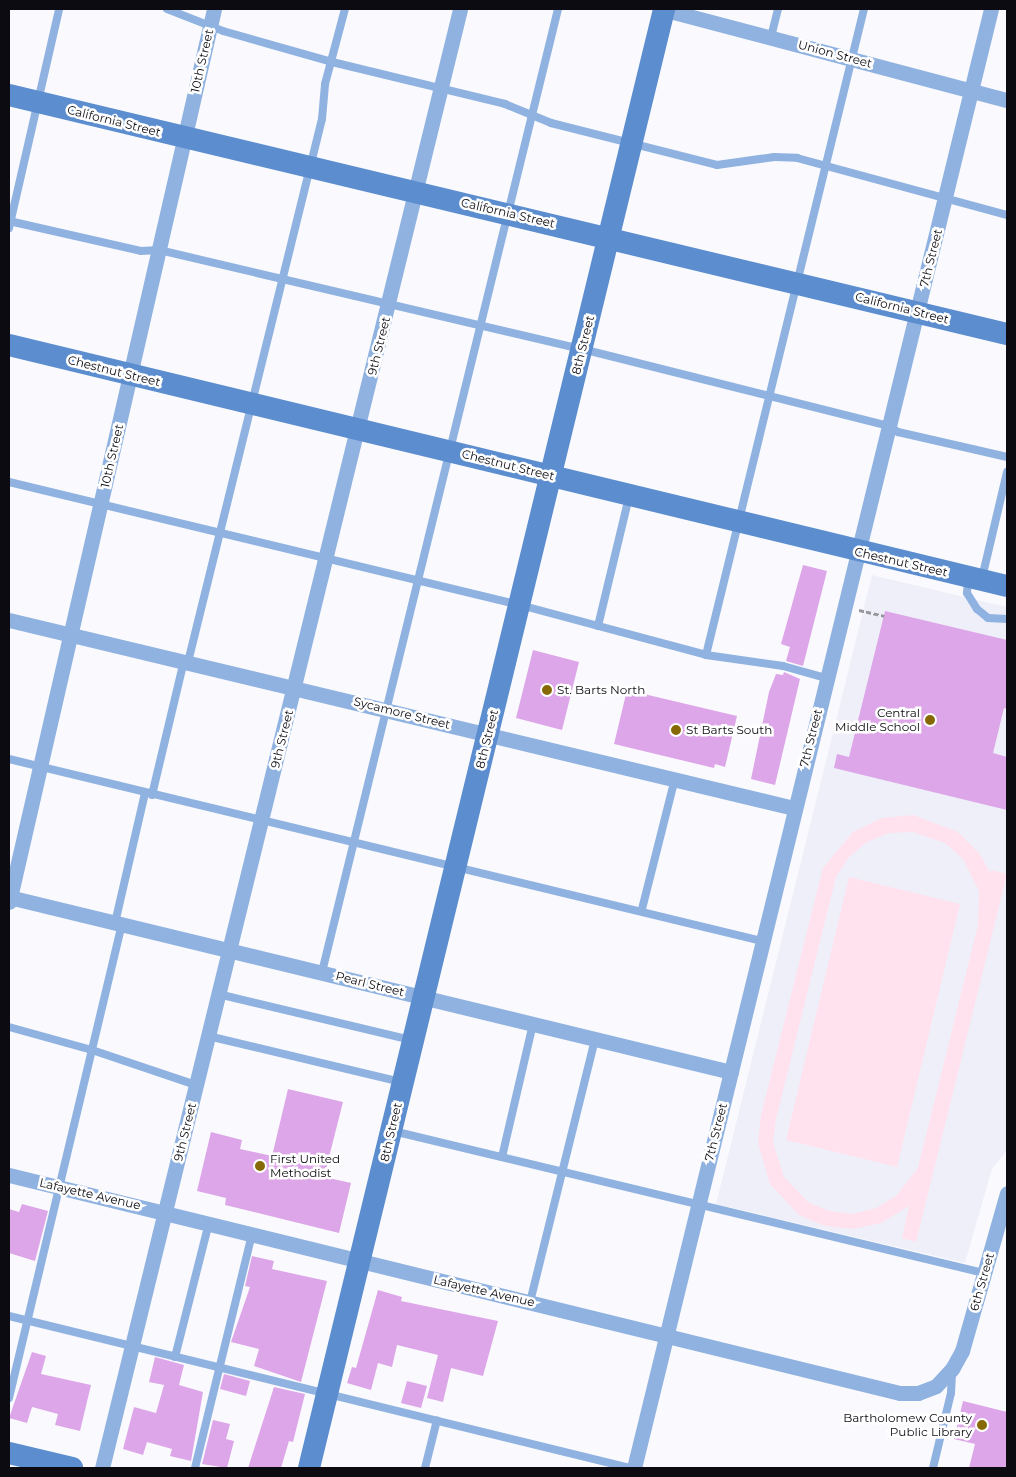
<!DOCTYPE html>
<style>
body{margin:0}
#map{position:relative;width:1016px;height:1477px;overflow:hidden;background:#fafafe;font-family:Montserrat,sans-serif}
div>[style]{position:absolute}
[style*='--x']{left:calc(var(--x)*1px);top:calc(var(--y)*1px);width:calc(var(--w)*1px);rotate:calc(var(--a)*1deg)}
.built>*{inset:0;background:#efeffa}
.green>*{inset:0;background:#ffe2ed}
.building>*{inset:0;background:#dda6e8}
.path>*{height:3px;margin-top:-1.5px;transform-origin:0;background:repeating-linear-gradient(90deg,#98979d 0 5px,transparent 0 7.5px)}
.lane>*{height:8px;margin:-4px;padding:0 4px;transform-origin:4px;border-radius:4px;background:#90b2e0}
.street>*{height:15px;margin:-7.5px;padding:0 7.5px;transform-origin:7.5px;border-radius:7.5px;background:#90b2e0}
.secondary>*{height:22px;margin:-11px;padding:0 11px;transform-origin:11px;border-radius:11px;background:#5b8dcf}
.dots>*{width:14px;height:14px;translate:-50% -50%;box-sizing:border-box;border:2px solid #fff;border-radius:50%}
span{translate:-50% -50%;white-space:nowrap;text-align:center;line-height:1.15;-webkit-text-stroke:5px #fff;paint-order:stroke}
.street-label{font-size:12px;color:#0c0b12}
.poi-label{font-size:12px;color:#0c0b12}
.left{translate:0 -50%;text-align:left}
.right{translate:-100% -50%;text-align:right}
.frame{position:absolute;inset:0;border:10px solid #0c0b12;pointer-events:none}
</style>
<div id="map">
<div class="built">
<div style="clip-path:polygon(872px 575px,1007px 607px,1007px 1150px,992px 1169px,965px 1263px,716px 1204px)"></div>
</div>
<div class="green">
<div style="clip-path:polygon(evenodd,913px 815px,958px 832px,980px 854px,990px 873px,991px 870px,1007px 874px,916px 1242px,902px 1238px,909px 1206px,881px 1223px,853px 1229px,825px 1226px,799px 1215px,770px 1184px,758px 1143px,761px 1115px,823px 868px,853px 832px,882px 818px,913px 815px,913px 832px,945px 843px,963px 859px,979px 891px,978px 925px,918px 1168px,896px 1196px,876px 1208px,853px 1214px,829px 1211px,808px 1202px,784px 1177px,773px 1143px,776px 1119px,836px 877px,849px 857px,867px 842px,889px 833px,913px 832px)"></div>
<div style="clip-path:polygon(849px 877px,960px 904px,897px 1167px,786px 1140px)"></div>
</div>
<div class="building">
<div style="clip-path:polygon(803px 565px,827px 571px,803px 666px,786px 661px,790px 647px,781px 644px)"></div>
<div style="clip-path:polygon(885px 611px,1007px 640px,1007px 709px,1004px 708px,993px 753px,1007px 757px,1007px 810px,834px 768px,837px 754px,849px 757px)"></div>
<div style="clip-path:polygon(533px 650px,579px 662px,562px 730px,516px 718px)"></div>
<div style="clip-path:polygon(784px 672px,800px 679px,775px 785px,751px 779px,769px 692px,776px 674px,783px 675px)"></div>
<div style="clip-path:polygon(627px 690px,737px 716px,725px 767px,715px 764px,714px 768px,614px 744px)"></div>
<div style="clip-path:polygon(288px 1089px,343px 1102px,324px 1177px,351px 1183px,339px 1233px,225px 1205px,226px 1198px,197px 1191px,211px 1132px,242px 1140px,240px 1149px,272px 1156px)"></div>
<div style="clip-path:polygon(22px 1204px,48px 1211px,35px 1261px,9px 1253px,9px 1209px,19px 1212px)"></div>
<div style="clip-path:polygon(252px 1256px,274px 1261px,272px 1269px,327px 1281px,301px 1382px,254px 1366px,259px 1349px,231px 1342px,250px 1287px,245px 1286px)"></div>
<div style="clip-path:polygon(378px 1290px,402px 1297px,401px 1301px,498px 1321px,483px 1376px,451px 1368px,443px 1402px,427px 1398px,438px 1355px,397px 1345px,392px 1367px,378px 1363px,371px 1390px,347px 1383px,352px 1367px,356px 1368px)"></div>
<div style="clip-path:polygon(32px 1352px,46px 1356px,41px 1374px,91px 1385px,80px 1431px,55px 1425px,58px 1414px,32px 1407px,27px 1423px,9px 1418px)"></div>
<div style="clip-path:polygon(155px 1357px,184px 1365px,179px 1385px,203px 1392px,191px 1461px,170px 1456px,172px 1449px,147px 1442px,143px 1455px,123px 1449px,134px 1407px,156px 1413px,164px 1385px,149px 1382px)"></div>
<div style="clip-path:polygon(224px 1374px,250px 1381px,246px 1396px,220px 1389px)"></div>
<div style="clip-path:polygon(407px 1381px,427px 1386px,421px 1408px,401px 1403px)"></div>
<div style="clip-path:polygon(274px 1387px,305px 1394px,293px 1442px,289px 1441px,281px 1468px,248px 1468px)"></div>
<div style="clip-path:polygon(963px 1401px,1007px 1412px,1007px 1468px,969px 1468px,975px 1444px,954px 1439px)"></div>
<div style="clip-path:polygon(213px 1420px,230px 1424px,226px 1439px,234px 1441px,227px 1468px,202px 1464px)"></div>
</div>
<div class="path">
<div style="--x:859;--y:610;--w:26;--a:13"></div>
</div>
<div class="lane">
<div style="--x:167;--y:9;--w:60;--a:21.4"></div>
<div style="--x:223;--y:31;--w:113;--a:15.9"></div>
<div style="--x:332;--y:62;--w:178;--a:13.6"></div>
<div style="--x:505;--y:104;--w:50;--a:22.4"></div>
<div style="--x:551;--y:123;--w:171;--a:14.2"></div>
<div style="--x:717;--y:165;--w:58;--a:-8"></div>
<div style="--x:774;--y:157;--w:23;--a:2"></div>
<div style="--x:797;--y:158;--w:218;--a:15.2"></div>
<div style="--x:771;--y:37;--w:29;--a:-76"></div>
<div style="--x:9;--y:221;--w:135;--a:12.8"></div>
<div style="--x:141;--y:251;--w:18;--a:-3"></div>
<div style="--x:159;--y:250;--w:434;--a:13.2"></div>
<div style="--x:582;--y:349;--w:317;--a:14.1"></div>
<div style="--x:889;--y:426;--w:11;--a:34"></div>
<div style="--x:898;--y:432;--w:112;--a:12.9"></div>
<div style="--x:9;--y:228;--w:225;--a:-77.1"></div>
<div style="--x:9;--y:482;--w:526;--a:13.53"></div>
<div style="--x:520;--y:605;--w:193;--a:15"></div>
<div style="--x:706;--y:655;--w:78;--a:8.1"></div>
<div style="--x:783;--y:666;--w:45;--a:15.6"></div>
<div style="--x:982;--y:578;--w:109;--a:-76.7"></div>
<div style="--x:968;--y:579;--w:14;--a:94"></div>
<div style="--x:967;--y:593;--w:19;--a:58"></div>
<div style="--x:977;--y:609;--w:14;--a:39"></div>
<div style="--x:988;--y:618;--w:19;--a:3"></div>
<div style="--x:598;--y:626;--w:133;--a:-76.5"></div>
<div style="--x:706;--y:655;--w:665;--a:-76.26"></div>
<div style="--x:188;--y:662;--w:559;--a:-76.14"></div>
<div style="--x:322;--y:119;--w:35;--a:-85"></div>
<div style="--x:325;--y:84;--w:78;--a:-75.1"></div>
<div style="--x:9;--y:759;--w:775;--a:13.59"></div>
<div style="--x:152;--y:795;--w:138;--a:-76.6"></div>
<div style="--x:642;--y:909;--w:134;--a:-75.8"></div>
<div style="--x:115;--y:923;--w:133;--a:-77"></div>
<div style="--x:322;--y:972;--w:991;--a:-76.23"></div>
<div style="--x:218;--y:994;--w:198;--a:13.4"></div>
<div style="--x:9;--y:1027;--w:86;--a:15.5"></div>
<div style="--x:92;--y:1050;--w:110;--a:18.6"></div>
<div style="--x:208;--y:1036;--w:198;--a:13.4"></div>
<div style="--x:393;--y:1131;--w:608;--a:13.51"></div>
<div style="--x:502;--y:1157;--w:137;--a:-76.9"></div>
<div style="--x:530;--y:1302;--w:271;--a:-76.1"></div>
<div style="--x:9;--y:1316;--w:639;--a:13.75"></div>
<div style="--x:175;--y:1357;--w:138;--a:-75.8"></div>
<div style="--x:9;--y:1398;--w:487;--a:-76.6"></div>
<div style="--x:195;--y:1468;--w:241;--a:-76.3"></div>
<div style="--x:425;--y:1468;--w:49;--a:-76"></div>
<div style="--x:933;--y:1468;--w:77;--a:-76.5"></div>
<div style="--x:951;--y:1393;--w:22;--a:-87"></div>
</div>
<div class="street">
<div style="--x:662;--y:9;--w:357;--a:14.8"></div>
<div style="--x:9;--y:620;--w:807;--a:13.47"></div>
<div style="--x:9;--y:897;--w:743;--a:13.62"></div>
<div style="--x:9;--y:902;--w:916;--a:-77.07"></div>
<div style="--x:9;--y:1175;--w:917;--a:13.75"></div>
<div style="--x:900;--y:1393;--w:18;--a:0"></div>
<div style="--x:918;--y:1393;--w:19;--a:-21"></div>
<div style="--x:936;--y:1386;--w:23;--a:-47"></div>
<div style="--x:952;--y:1369;--w:21;--a:-61"></div>
<div style="--x:962;--y:1351;--w:164;--a:-74.1"></div>
<div style="--x:102;--y:1468;--w:1502;--a:-76.21"></div>
<div style="--x:634;--y:1468;--w:1502;--a:-76.25"></div>
</div>
<div class="secondary">
<div style="--x:9;--y:95;--w:1026;--a:13.47"></div>
<div style="--x:9;--y:345;--w:1027;--a:13.58"></div>
<div style="--x:9;--y:1453;--w:65;--a:13.4"></div>
<div style="--x:309;--y:1468;--w:1502;--a:-76.32"></div>
</div>
<div class="dots">
<div style="left:547px;top:690px;background:#866905"></div>
<div style="left:930px;top:720px;background:#866905"></div>
<div style="left:676px;top:730px;background:#866905"></div>
<div style="left:260px;top:1166px;background:#866905"></div>
<div style="left:982px;top:1425px;background:#866905"></div>
</div>
<div class="street-label">
<span style="left:835px;top:54px;rotate:15deg">Union Street</span>
<span style="left:202px;top:61px;rotate:-77deg">10th Street</span>
<span style="left:114px;top:121px;rotate:14deg">California Street</span>
<span style="left:508px;top:213px;rotate:13deg">California Street</span>
<span style="left:931px;top:258px;rotate:-76deg">7th Street</span>
<span style="left:902px;top:308px;rotate:14deg">California Street</span>
<span style="left:583px;top:345px;rotate:-76deg">8th Street</span>
<span style="left:379px;top:346px;rotate:-76deg">9th Street</span>
<span style="left:114px;top:371px;rotate:14deg">Chestnut Street</span>
<span style="left:112px;top:456px;rotate:-77deg">10th Street</span>
<span style="left:508px;top:465px;rotate:14deg">Chestnut Street</span>
<span style="left:901px;top:562px;rotate:13deg">Chestnut Street</span>
<span style="left:402px;top:713px;rotate:14deg">Sycamore Street</span>
<span style="left:811px;top:738px;rotate:-76deg">7th Street</span>
<span style="left:282px;top:739px;rotate:-76deg">9th Street</span>
<span style="left:487px;top:739px;rotate:-76deg">8th Street</span>
<span style="left:370px;top:984px;rotate:14deg">Pearl Street</span>
<span style="left:185px;top:1132px;rotate:-76deg">9th Street</span>
<span style="left:391px;top:1132px;rotate:-77deg">8th Street</span>
<span style="left:716px;top:1132px;rotate:-76deg">7th Street</span>
<span style="left:90px;top:1194px;rotate:13deg">Lafayette Avenue</span>
<span style="left:982px;top:1282px;rotate:-74deg">6th Street</span>
<span style="left:484px;top:1291px;rotate:13deg">Lafayette Avenue</span>
</div>
<div class="poi-label">
<span class="left" style="left:557px;top:690px">St. Barts North</span>
<span class="right" style="left:920px;top:720px">Central<br>Middle School</span>
<span class="left" style="left:686px;top:730px">St Barts South</span>
<span class="left" style="left:270px;top:1166px">First United<br>Methodist</span>
<span class="right" style="left:972px;top:1425px">Bartholomew County<br>Public Library</span>
</div>
<div class="frame"></div>
</div>
